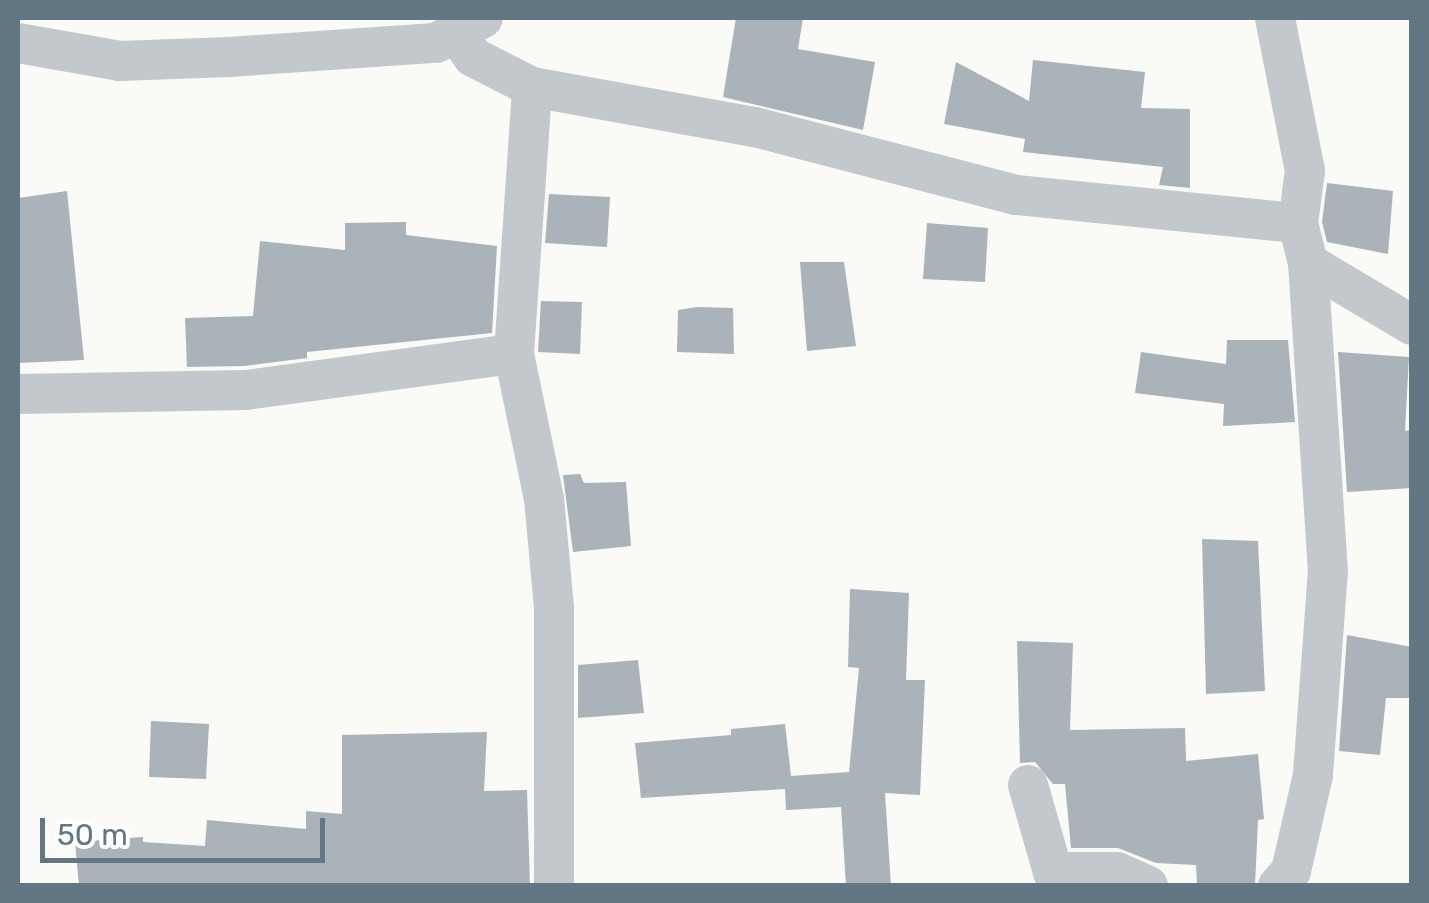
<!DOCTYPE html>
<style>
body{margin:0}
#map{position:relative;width:1429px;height:903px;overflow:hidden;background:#fafaf7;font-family:Rubik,sans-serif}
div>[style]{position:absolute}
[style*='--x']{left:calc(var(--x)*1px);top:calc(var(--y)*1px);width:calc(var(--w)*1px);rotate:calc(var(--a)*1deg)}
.building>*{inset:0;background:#a9b3b9}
.minor>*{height:40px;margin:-20px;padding:0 20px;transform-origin:20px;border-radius:20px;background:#c3c8cc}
span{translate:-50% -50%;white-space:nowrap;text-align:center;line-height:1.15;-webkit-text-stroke:10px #fff;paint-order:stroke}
.frame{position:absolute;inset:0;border:20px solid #637684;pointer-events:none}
.scale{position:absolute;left:40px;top:818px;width:285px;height:45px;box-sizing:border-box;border:5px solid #637684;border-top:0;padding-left:12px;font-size:30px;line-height:35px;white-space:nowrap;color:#637684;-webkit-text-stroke:8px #fff;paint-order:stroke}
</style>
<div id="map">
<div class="building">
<div style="clip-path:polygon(736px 18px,803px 18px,798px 49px,875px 62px,863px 130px,723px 97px)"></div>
<div style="clip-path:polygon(1033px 60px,1145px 72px,1141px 108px,1190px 109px,1190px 188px,1159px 185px,1163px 167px,1023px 152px,1025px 139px,944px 124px,956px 62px,1029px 101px)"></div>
<div style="clip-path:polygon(1327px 183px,1393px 191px,1388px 254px,1327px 242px,1322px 222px)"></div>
<div style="clip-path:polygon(67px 191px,84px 360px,18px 363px,18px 198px)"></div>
<div style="clip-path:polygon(549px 194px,610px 197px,607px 247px,545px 243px)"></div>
<div style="clip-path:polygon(406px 222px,406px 235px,497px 246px,492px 333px,307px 352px,307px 358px,244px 366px,187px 367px,185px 318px,253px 316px,260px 241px,345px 250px,345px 223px)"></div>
<div style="clip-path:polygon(927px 223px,988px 228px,985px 282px,923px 279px)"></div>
<div style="clip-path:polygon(800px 262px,844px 262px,856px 346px,807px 351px)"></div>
<div style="clip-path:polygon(541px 301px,582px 302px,580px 354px,538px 352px)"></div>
<div style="clip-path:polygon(697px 307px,733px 308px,734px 354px,677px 352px,678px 310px)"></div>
<div style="clip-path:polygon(1227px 340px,1288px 340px,1295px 422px,1223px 426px,1224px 404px,1135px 393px,1141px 352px,1226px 364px)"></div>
<div style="clip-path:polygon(1338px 352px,1409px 357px,1405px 431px,1412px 430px,1412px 488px,1347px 492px)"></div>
<div style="clip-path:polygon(580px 474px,584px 483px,626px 482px,631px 546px,573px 552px,563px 475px)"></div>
<div style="clip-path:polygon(1202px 539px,1258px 541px,1265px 691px,1206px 694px)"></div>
<div style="clip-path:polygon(850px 589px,909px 593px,906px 680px,925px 680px,920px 795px,885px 793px,891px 886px,846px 886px,841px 807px,786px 810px,785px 789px,641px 798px,635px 743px,731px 735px,731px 729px,785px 724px,791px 776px,849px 772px,859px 668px,848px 667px)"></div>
<div style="clip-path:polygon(1347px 635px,1412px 647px,1412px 698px,1386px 698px,1380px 755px,1339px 751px)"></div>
<div style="clip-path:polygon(1017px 641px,1073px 643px,1070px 730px,1185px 728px,1186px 761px,1258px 754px,1264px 819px,1258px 820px,1255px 886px,1197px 886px,1196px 865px,1156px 863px,1118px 848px,1071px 848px,1065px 784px,1053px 784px,1035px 762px,1020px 763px)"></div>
<div style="clip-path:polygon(638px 660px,644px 713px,578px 718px,578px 665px)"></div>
<div style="clip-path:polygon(151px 721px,209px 724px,206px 779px,149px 777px)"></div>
<div style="clip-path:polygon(487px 732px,484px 791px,527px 790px,530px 886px,79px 886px,75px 842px,143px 837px,143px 842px,205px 846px,207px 820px,306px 829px,306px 811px,342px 814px,342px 735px)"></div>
</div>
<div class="minor">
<div style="--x:1275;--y:18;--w:156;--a:78.9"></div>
<div style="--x:1305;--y:171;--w:52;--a:97.7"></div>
<div style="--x:1298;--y:223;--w:41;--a:76"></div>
<div style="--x:1308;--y:263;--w:308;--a:86.3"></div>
<div style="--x:1328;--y:570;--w:206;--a:94.2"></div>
<div style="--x:1313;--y:775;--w:98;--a:102.9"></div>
<div style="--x:1291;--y:871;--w:20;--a:131"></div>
<div style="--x:457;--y:34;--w:28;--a:55"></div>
<div style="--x:473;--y:57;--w:66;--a:27"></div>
<div style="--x:18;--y:43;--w:104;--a:10"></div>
<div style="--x:120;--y:61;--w:109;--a:-2.1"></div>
<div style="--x:229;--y:57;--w:207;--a:-3.9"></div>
<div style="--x:436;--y:43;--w:53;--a:-28"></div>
<div style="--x:1308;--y:263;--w:121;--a:30.8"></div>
<div style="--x:18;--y:394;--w:228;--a:-1"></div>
<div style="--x:246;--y:390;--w:270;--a:-7.7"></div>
<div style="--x:1028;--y:785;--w:91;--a:74"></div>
<div style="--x:1053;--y:872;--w:64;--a:0"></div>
<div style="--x:1117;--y:872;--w:34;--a:24"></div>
<div style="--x:554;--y:886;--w:278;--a:-90"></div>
<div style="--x:554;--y:608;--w:109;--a:-95.2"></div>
<div style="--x:544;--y:499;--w:148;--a:-101.7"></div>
<div style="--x:514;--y:354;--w:268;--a:-86.1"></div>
<div style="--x:532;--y:87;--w:227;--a:10.2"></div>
<div style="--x:755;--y:127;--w:270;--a:14.6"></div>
<div style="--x:1016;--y:195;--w:283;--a:5.7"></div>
</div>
<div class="frame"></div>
<div class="scale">50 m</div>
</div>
